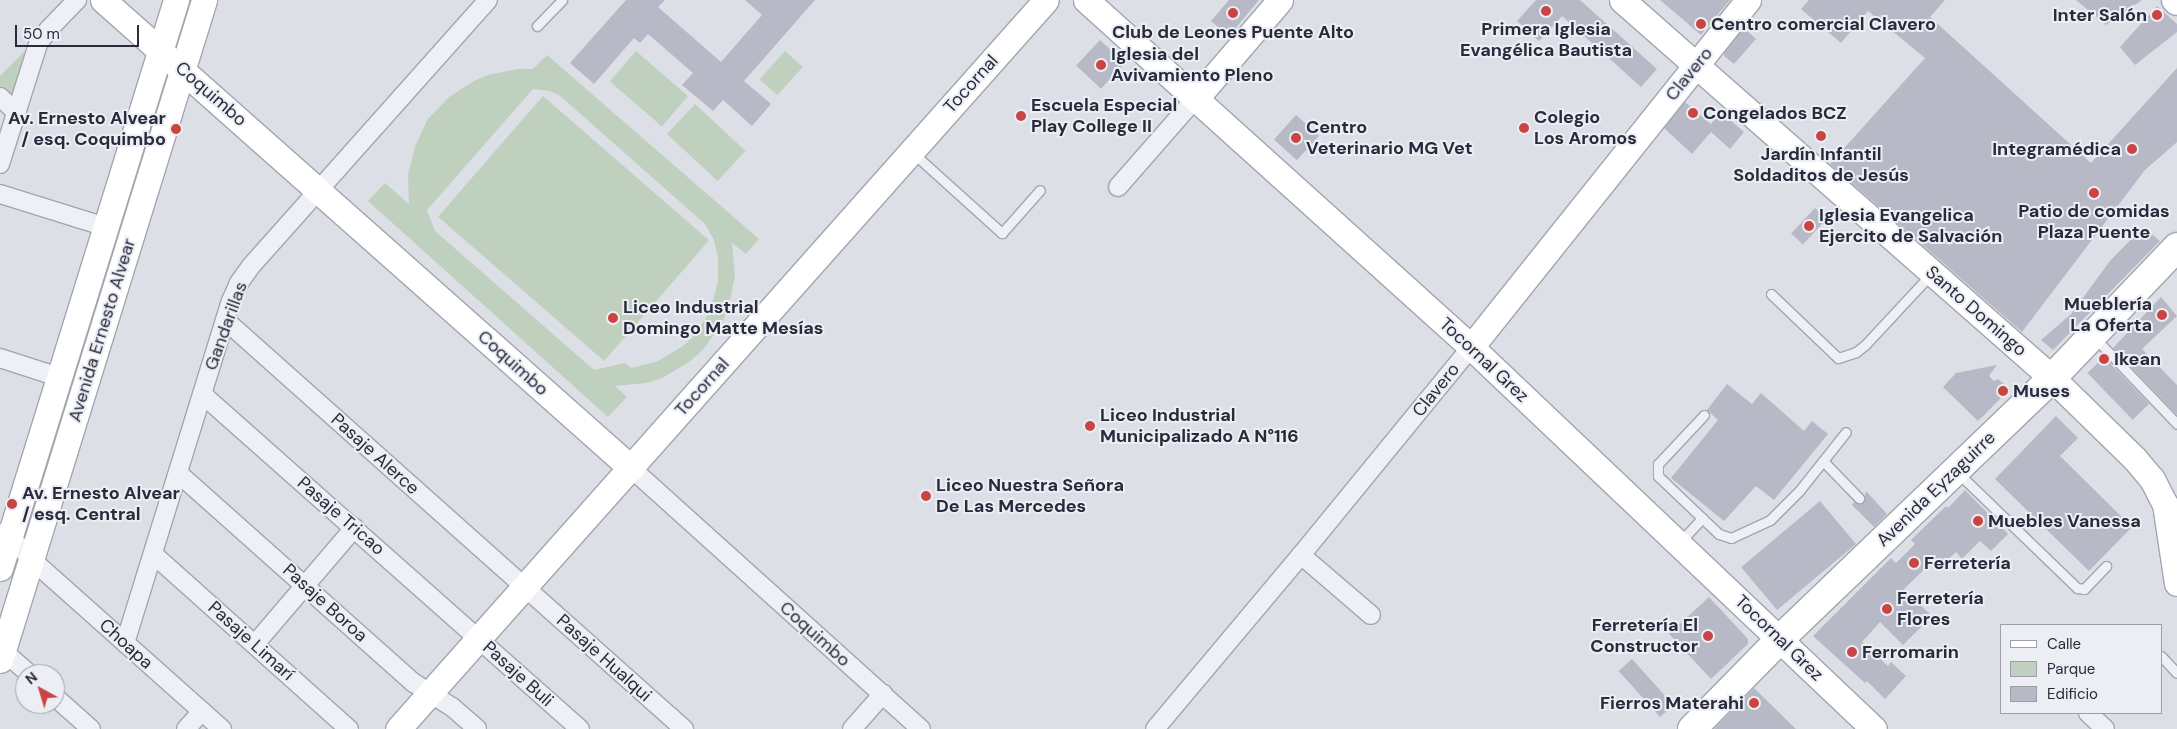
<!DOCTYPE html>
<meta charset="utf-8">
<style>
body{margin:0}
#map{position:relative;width:2177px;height:729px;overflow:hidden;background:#dddfe6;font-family:"DM Sans",sans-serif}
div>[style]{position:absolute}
.green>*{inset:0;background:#c0d0be;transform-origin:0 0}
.building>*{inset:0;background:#b7bac6;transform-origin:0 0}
.roads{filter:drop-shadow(1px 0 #a3a5b0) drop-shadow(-1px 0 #a3a5b0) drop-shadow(0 1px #a3a5b0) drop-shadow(0 -1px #a3a5b0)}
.lane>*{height:9px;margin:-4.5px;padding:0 4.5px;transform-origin:4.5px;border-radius:4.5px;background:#eff0f5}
.street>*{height:18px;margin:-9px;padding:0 9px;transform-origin:9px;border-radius:9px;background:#eff0f5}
.secondary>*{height:25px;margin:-12.5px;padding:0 12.5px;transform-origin:12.5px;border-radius:12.5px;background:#fff}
.primary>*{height:28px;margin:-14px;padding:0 14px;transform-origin:14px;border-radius:14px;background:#fff}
.dots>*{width:14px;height:14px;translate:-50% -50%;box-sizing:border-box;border:2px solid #eceef4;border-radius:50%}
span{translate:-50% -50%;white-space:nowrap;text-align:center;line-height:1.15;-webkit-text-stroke:4px #eceef4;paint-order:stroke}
.poi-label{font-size:18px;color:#272b3c;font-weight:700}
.right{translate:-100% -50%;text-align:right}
.left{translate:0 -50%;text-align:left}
.street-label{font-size:18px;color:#272b3c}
.legend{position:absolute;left:2000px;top:624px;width:162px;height:90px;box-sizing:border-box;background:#eceef4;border:1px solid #9da0aa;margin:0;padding:6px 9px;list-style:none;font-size:15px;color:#272b3c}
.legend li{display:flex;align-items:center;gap:10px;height:25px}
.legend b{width:25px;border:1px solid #9da0aa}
.north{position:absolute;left:15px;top:664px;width:50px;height:50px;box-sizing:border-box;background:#eceef4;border:1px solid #9da0aa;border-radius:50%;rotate:321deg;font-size:14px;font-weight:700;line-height:20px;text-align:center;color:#272b3c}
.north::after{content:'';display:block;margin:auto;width:18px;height:22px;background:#ca4443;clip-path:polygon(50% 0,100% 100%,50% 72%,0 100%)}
.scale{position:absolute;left:15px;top:25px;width:124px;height:22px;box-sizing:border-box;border:2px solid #272b3c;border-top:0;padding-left:6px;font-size:15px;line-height:18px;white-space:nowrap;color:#272b3c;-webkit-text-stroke:4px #eceef4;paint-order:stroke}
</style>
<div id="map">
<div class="green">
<div style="clip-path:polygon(29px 47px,12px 101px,0 89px,0 76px)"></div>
<div style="left:636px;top:51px;width:69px;height:40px;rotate:41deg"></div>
<div style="left:785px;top:51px;width:24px;height:38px;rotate:42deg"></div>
<div style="clip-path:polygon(evenodd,547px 55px,759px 239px,746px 254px,732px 243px,735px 276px,728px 309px,721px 325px,702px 351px,689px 362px,662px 378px,646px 383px,615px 386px,627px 397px,608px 417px,368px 201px,385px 183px,409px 204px,408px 175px,415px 146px,428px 119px,449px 97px,474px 81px,488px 75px,518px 69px,533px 69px,547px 55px,533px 89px,550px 91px,559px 95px,705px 224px,714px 240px,718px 257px,718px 281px,710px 312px,693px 337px,683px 346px,658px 361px,631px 368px,625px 363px,594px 370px,435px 231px,427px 210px,533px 89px)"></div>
<div style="left:543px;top:96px;width:220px;height:160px;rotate:41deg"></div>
<div style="left:695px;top:104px;width:69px;height:41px;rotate:43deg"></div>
</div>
<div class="building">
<div style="clip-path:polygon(626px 0,665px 0,658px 7px,721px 62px,762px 15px,745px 0,815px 0,744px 81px,771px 104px,752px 126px,723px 100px,713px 111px,682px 85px,693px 73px,648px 34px,640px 43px,634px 38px,594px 84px,570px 63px)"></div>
<div style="clip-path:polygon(1229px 0,1259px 0,1229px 36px,1211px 21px)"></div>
<div style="clip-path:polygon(1536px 0,1580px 0,1657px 69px,1641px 87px,1562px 16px,1539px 41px,1517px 21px)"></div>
<div style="clip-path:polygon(1660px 0,1730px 0,1701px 35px)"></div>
<div style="clip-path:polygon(1809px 0,1945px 0,1930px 17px,2091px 163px,2177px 68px,2177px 142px,2145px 170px,2022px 332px,1830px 164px,1925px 58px,1868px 11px,1841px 43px,1801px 9px)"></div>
<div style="clip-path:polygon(2076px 0,2142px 0,2106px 25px)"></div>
<div style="clip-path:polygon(2157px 6px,2177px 24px,2177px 32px,2135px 65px,2120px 47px)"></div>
<div style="clip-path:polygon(1744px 28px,1756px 39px,1734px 64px,1724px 56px,1724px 53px)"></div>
<div style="left:1100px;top:40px;width:34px;height:35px;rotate:43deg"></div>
<div style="clip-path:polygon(1685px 102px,1711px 124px,1721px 112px,1744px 132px,1730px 149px,1711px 132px,1692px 154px,1664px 128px)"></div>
<div style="left:1296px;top:115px;width:31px;height:33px;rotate:42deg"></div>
<div style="left:1815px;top:208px;width:16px;height:35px;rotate:43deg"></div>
<div style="clip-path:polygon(2143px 227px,2160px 241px,2053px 350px,2041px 340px,2071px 314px,2110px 261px)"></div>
<div style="clip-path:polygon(2161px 297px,2177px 316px,2142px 349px,2177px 385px,2177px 415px,2113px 348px)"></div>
<div style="left:2104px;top:357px;width:65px;height:23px;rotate:46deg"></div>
<div style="clip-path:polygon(1997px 365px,1989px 376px,1994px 381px,1998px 379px,2010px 389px,1978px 421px,1943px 387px,1956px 373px)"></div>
<div style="clip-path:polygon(1727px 384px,1752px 404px,1761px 393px,1804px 431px,1812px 421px,1828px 434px,1774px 500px,1756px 486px,1724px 521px,1671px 478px,1718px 420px,1707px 410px)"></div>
<div style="clip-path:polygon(2056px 416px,2078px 438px,2060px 456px,2132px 527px,2089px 571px,1995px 479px)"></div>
<div style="clip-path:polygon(1965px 490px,2008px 534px,1991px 551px,1980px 541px,1962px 559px,1956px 552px,1938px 569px,1932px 562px,1904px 589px,1932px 616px,1903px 645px,1880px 622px,1862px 642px,1888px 666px,1891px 662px,1906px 676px,1885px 699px,1867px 681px,1865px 683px,1813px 636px,1891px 558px,1896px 563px,1915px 544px,1911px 540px,1946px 506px,1948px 508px)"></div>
<div style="clip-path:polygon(1866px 491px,1887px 514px,1874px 527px,1852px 505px,1854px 502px,1863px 503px)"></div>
<div style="left:1820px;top:501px;width:56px;height:103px;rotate:50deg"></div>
<div style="clip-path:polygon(1709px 597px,1748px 639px,1748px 644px,1711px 679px,1669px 634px)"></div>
<div style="left:1632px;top:659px;width:62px;height:18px;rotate:48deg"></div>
<div style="clip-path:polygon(1754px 688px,1796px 729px,1714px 729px)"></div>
</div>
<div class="roads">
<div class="lane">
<div style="left:537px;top:26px;width:36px;rotate:-46deg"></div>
<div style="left:913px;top:153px;width:120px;rotate:42deg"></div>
<div style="left:1002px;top:233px;width:57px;rotate:-48.5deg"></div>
<div style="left:1771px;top:294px;width:93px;rotate:43.7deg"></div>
<div style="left:1838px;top:358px;width:19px;rotate:-18deg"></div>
<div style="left:1856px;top:352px;width:11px;rotate:-38deg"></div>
<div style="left:1865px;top:345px;width:98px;rotate:-47.1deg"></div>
<div style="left:2094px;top:337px;width:120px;rotate:46.3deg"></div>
<div style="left:1704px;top:415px;width:67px;rotate:133.2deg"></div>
<div style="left:1658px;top:464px;width:12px;rotate:90deg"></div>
<div style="left:1658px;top:476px;width:84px;rotate:43.6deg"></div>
<div style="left:1719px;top:534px;width:13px;rotate:18deg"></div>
<div style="left:1731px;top:538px;width:43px;rotate:-24.8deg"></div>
<div style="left:1770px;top:520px;width:41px;rotate:-45deg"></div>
<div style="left:1799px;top:491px;width:75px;rotate:-51.5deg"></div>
<div style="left:1823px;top:461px;width:52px;rotate:45.8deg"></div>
<div style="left:1958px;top:473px;width:165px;rotate:44deg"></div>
<div style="left:2077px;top:588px;width:7px;rotate:8deg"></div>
<div style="left:2084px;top:589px;width:32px;rotate:-46deg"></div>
<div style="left:1679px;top:543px;width:34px;rotate:-47deg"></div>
<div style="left:2161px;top:656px;width:23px;rotate:47deg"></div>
</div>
<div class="street">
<div style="left:0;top:97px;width:22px;rotate:43deg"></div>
<div style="left:0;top:164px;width:126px;rotate:-72.4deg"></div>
<div style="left:38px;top:44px;width:17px;rotate:-54deg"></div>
<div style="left:48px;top:30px;width:42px;rotate:-46deg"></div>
<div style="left:1118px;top:187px;width:118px;rotate:-48.8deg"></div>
<div style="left:0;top:194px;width:111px;rotate:17.3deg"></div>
<div style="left:225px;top:320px;width:615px;rotate:41.7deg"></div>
<div style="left:0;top:358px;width:62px;rotate:17.9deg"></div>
<div style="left:202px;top:394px;width:505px;rotate:41.55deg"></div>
<div style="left:631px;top:468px;width:390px;rotate:42deg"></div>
<div style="left:178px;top:473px;width:316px;rotate:41.7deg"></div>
<div style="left:414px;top:683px;width:45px;rotate:32.3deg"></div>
<div style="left:452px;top:707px;width:33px;rotate:41deg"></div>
<div style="left:0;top:533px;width:10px;rotate:17deg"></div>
<div style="left:10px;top:536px;width:31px;rotate:48deg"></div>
<div style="left:31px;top:559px;width:256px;rotate:41.7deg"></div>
<div style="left:153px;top:554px;width:263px;rotate:41.8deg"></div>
<div style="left:1301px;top:555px;width:92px;rotate:40.6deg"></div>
<div style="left:125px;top:643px;width:358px;rotate:-72.8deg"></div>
<div style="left:231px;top:301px;width:20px;rotate:-66deg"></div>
<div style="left:239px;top:283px;width:21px;rotate:-55deg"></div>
<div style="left:251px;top:266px;width:356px;rotate:-48.3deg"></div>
<div style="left:255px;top:644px;width:153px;rotate:-49.5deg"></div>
<div style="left:3px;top:651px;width:35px;rotate:41deg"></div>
<div style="left:55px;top:697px;width:48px;rotate:41.6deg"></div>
<div style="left:2088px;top:713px;width:23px;rotate:43deg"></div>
<div style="left:186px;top:729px;width:24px;rotate:-48deg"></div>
<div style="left:852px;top:729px;width:47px;rotate:-48.5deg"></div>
<div style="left:1155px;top:729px;width:227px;rotate:-50deg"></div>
<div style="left:1301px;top:555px;width:269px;rotate:-50.7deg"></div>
</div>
<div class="secondary">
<div style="left:103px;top:0;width:706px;rotate:41.55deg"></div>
<div style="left:1086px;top:0;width:518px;rotate:42.03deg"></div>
<div style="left:1471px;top:347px;width:555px;rotate:43.47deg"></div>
<div style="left:1622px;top:0;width:573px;rotate:41.32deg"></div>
<div style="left:2052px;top:378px;width:116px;rotate:44.3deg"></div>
<div style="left:2135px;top:459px;width:26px;rotate:50deg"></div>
<div style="left:2152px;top:479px;width:28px;rotate:63deg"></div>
<div style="left:2165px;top:504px;width:80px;rotate:81.4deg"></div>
<div style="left:1196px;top:98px;width:129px;rotate:-49.4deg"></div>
<div style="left:1471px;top:347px;width:444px;rotate:-51.4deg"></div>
<div style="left:0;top:568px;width:595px;rotate:-72.78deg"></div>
<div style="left:0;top:660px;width:691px;rotate:-72.82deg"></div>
<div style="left:398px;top:729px;width:975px;rotate:-48.37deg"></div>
</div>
<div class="primary">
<div style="left:2176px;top:0;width:1px;rotate:45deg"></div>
<div style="left:1692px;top:729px;width:126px;rotate:-45.6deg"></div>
<div style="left:1780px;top:639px;width:377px;rotate:-43.8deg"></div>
<div style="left:2052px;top:378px;width:181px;rotate:-46.3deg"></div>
</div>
</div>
<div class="dots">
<div style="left:1546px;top:11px;background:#ca4443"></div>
<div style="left:1233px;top:13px;background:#ca4443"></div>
<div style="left:2157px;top:15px;background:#ca4443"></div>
<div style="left:1701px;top:24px;background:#ca4443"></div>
<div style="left:1101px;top:65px;background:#ca4443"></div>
<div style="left:1693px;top:113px;background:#ca4443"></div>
<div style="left:1021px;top:116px;background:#ca4443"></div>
<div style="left:1524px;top:128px;background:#ca4443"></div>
<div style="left:176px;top:129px;background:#ca4443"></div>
<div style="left:1821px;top:136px;background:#ca4443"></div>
<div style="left:1296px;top:138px;background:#ca4443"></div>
<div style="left:2132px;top:149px;background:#ca4443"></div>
<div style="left:2094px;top:193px;background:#ca4443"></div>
<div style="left:1809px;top:226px;background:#ca4443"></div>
<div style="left:2162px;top:315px;background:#ca4443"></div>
<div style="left:613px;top:318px;background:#ca4443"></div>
<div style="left:2104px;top:359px;background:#ca4443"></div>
<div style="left:2003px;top:391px;background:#ca4443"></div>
<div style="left:1090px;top:426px;background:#ca4443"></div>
<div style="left:926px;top:496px;background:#ca4443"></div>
<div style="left:12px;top:504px;background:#ca4443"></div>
<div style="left:1978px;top:521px;background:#ca4443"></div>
<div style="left:1914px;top:563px;background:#ca4443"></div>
<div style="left:1887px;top:609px;background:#ca4443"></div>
<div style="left:1708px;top:636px;background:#ca4443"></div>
<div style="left:1852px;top:652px;background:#ca4443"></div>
<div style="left:1754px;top:703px;background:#ca4443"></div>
</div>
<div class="poi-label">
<span class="right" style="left:2147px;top:15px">Inter Salón</span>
<span class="left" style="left:1711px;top:24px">Centro comercial Clavero</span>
<span style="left:1546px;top:40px">Primera Iglesia<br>Evangélica Bautista</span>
<span style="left:1233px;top:32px">Club de Leones Puente Alto</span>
<span class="left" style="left:1111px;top:65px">Iglesia del<br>Avivamiento Pleno</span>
<span class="left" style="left:1031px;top:116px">Escuela Especial<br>Play College II</span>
<span class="left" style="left:1703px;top:113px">Congelados BCZ</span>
<span class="left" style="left:1534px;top:128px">Colegio<br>Los Aromos</span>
<span class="right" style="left:166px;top:129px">Av. Ernesto Alvear<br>/ esq. Coquimbo</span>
<span class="left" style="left:1306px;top:138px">Centro<br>Veterinario MG Vet</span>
<span class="right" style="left:2121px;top:149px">Integramédica</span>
<span style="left:1821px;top:165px">Jardín Infantil<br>Soldaditos de Jesús</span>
<span style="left:2094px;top:222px">Patio de comidas<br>Plaza Puente</span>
<span class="left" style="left:1819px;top:226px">Iglesia Evangelica<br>Ejercito de Salvación</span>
<span class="right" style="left:2152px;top:315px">Mueblería<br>La Oferta</span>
<span class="left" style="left:623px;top:318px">Liceo Industrial<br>Domingo Matte Mesías</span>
<span class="left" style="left:2114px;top:359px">Ikean</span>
<span class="left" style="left:2013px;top:391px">Muses</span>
<span class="left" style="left:1100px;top:426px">Liceo Industrial<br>Municipalizado A N°116</span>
<span class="left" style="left:936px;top:496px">Liceo Nuestra Señora<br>De Las Mercedes</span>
<span class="left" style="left:22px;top:504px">Av. Ernesto Alvear<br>/ esq. Central</span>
<span class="left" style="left:1988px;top:521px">Muebles Vanessa</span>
<span class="left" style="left:1924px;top:563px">Ferretería</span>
<span class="left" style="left:1897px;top:609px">Ferretería<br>Flores</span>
<span class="right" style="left:1698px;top:636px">Ferretería El<br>Constructor</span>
<span class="left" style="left:1862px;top:652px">Ferromarin</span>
<span class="right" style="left:1744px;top:703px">Fierros Materahi</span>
</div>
<div class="street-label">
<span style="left:1689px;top:74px;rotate:-51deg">Clavero</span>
<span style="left:971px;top:84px;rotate:-48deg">Tocornal</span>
<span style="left:211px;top:94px;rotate:41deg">Coquimbo</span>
<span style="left:1976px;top:311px;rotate:41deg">Santo Domingo</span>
<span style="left:226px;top:326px;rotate:-70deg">Gandarillas</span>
<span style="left:102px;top:330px;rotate:-73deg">Avenida Ernesto Alvear</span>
<span style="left:1484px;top:360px;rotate:43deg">Tocornal Grez</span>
<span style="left:513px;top:363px;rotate:42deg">Coquimbo</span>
<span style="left:702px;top:387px;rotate:-48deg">Tocornal</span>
<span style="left:1436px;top:390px;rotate:-51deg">Clavero</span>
<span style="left:375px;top:454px;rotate:42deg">Pasaje Alerce</span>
<span style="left:1936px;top:489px;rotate:-44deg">Avenida Eyzaguirre</span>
<span style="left:341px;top:516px;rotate:41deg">Pasaje Tricao</span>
<span style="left:325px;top:603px;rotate:42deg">Pasaje Boroa</span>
<span style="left:815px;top:634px;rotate:42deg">Coquimbo</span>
<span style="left:1779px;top:638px;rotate:44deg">Tocornal Grez</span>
<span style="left:251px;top:641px;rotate:42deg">Pasaje Limarí</span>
<span style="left:126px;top:644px;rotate:42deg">Choapa</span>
<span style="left:604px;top:658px;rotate:42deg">Pasaje Hualqui</span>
<span style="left:518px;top:674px;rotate:42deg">Pasaje Buli</span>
</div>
<ul class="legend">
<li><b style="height:6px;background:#fff"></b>Calle</li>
<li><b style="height:14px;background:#c0d0be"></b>Parque</li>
<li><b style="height:14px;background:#b7bac6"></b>Edificio</li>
</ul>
<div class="north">N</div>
<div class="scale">50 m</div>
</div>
